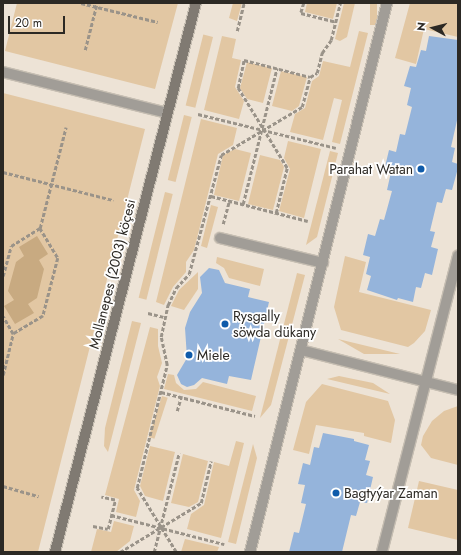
<!DOCTYPE html>
<meta charset="utf-8">
<style>
body{margin:0}
#map{position:relative;width:461px;height:555px;overflow:hidden;background:#ede3d6;font-family:Jost,sans-serif}
div>[style]{position:absolute}
.green>*{inset:0;background:#e2c7a3;transform-origin:0 0}
.water>*{inset:0;background:#c8aa81}
.building>*{inset:0;background:#95b4db}
.path>*{height:2.5px;margin-top:-1.25px;transform-origin:0;background:repeating-linear-gradient(90deg,#9a9389 0 4px,transparent 0 6px)}
.roads{filter:drop-shadow(1px 0 #c6beb2) drop-shadow(-1px 0 #c6beb2) drop-shadow(0 1px #c6beb2) drop-shadow(0 -1px #c6beb2)}
.lane>*{height:10px;margin:-5px;padding:0 5px;transform-origin:5px;border-radius:5px;background:#a19d97}
.street>*{height:10px;margin:-5px;padding:0 5px;transform-origin:5px;border-radius:5px;background:#a19d97}
.secondary>*{height:10px;margin:-5px;padding:0 5px;transform-origin:5px;border-radius:5px;background:#807a72}
.dots>*{width:11px;height:11px;translate:-50% -50%;box-sizing:border-box;border:2px solid #fff;border-radius:50%}
span{translate:-50% -50%;white-space:nowrap;text-align:center;line-height:1.15;-webkit-text-stroke:3.5px #fff;paint-order:stroke}
.poi-label{font-size:14px;color:#2c2924}
.right{translate:-100% -50%;text-align:right}
.left{translate:0 -50%;text-align:left}
.street-label{font-size:14px;color:#2c2924}
.frame{position:absolute;inset:0;border:4px solid #2c2924;pointer-events:none}
.north{position:absolute;left:413px;top:8px;width:40px;height:40px;-webkit-text-stroke:3px #fff;paint-order:stroke;rotate:277deg;font-size:11px;font-weight:700;line-height:16px;text-align:center;color:#2c2924}
.north::after{content:'';display:block;margin:auto;width:14px;height:18px;background:#2c2924;clip-path:polygon(50% 0,100% 100%,50% 72%,0 100%)}
.scale{position:absolute;left:8px;top:16px;width:57px;height:18px;box-sizing:border-box;border:2px solid #2c2924;border-top:0;padding-left:5px;font-size:12px;line-height:14px;white-space:nowrap;color:#2c2924;-webkit-text-stroke:3px #fff;paint-order:stroke}
</style>
<div id="map">
<div class="green">
<div style="clip-path:polygon(17px 3px,178px 3px,155px 89px,5px 51px)"></div>
<div style="clip-path:polygon(233px 3px,242px 3px,237px 21px,229px 18px)"></div>
<div style="clip-path:polygon(307px 3px,337px 3px,333px 19px,305px 12px)"></div>
<div style="clip-path:polygon(344px 3px,355px 3px,347px 37px,340px 41px,335px 39px)"></div>
<div style="left:370px;top:3px;width:7px;height:22px"></div>
<div style="clip-path:polygon(410px 3px,458px 3px,458px 37px,424px 29px,416px 64px,395px 58px)"></div>
<div style="clip-path:polygon(359px 31px,368px 33px,340px 144px,332px 142px,342px 100px,334px 98px,323px 140px,290px 132px,295px 114px,305px 108px,312px 81px,319px 76px,323px 61px,350px 67px)"></div>
<div style="clip-path:polygon(222px 36px,236px 39px,232px 58px,241px 60px,235px 87px,244px 101px,239px 119px,204px 110px)"></div>
<div style="left:213px;top:37px;width:73px;height:10px;rotate:104deg"></div>
<div style="clip-path:polygon(247px 62px,272px 68px,263px 103px,247px 99px,240px 88px)"></div>
<div style="clip-path:polygon(281px 71px,307px 77px,299px 106px,292px 111px,272px 106px)"></div>
<div style="clip-path:polygon(3px 93px,145px 129px,38px 552px,3px 552px)"></div>
<div style="left:184px;top:115px;width:8px;height:67px;rotate:14deg"></div>
<div style="clip-path:polygon(201px 119px,237px 128px,233px 145px,218px 154px,194px 250px,186px 262px,186px 272px,173px 287px,164px 305px,156px 302px)"></div>
<div style="clip-path:polygon(288px 141px,321px 149px,304px 218px,279px 211px,290px 169px,284px 158px)"></div>
<div style="clip-path:polygon(235px 149px,251px 153px,239px 201px,214px 195px,223px 155px)"></div>
<div style="clip-path:polygon(330px 151px,338px 153px,317px 237px,306px 245px)"></div>
<div style="clip-path:polygon(260px 155px,280px 160px,284px 167px,273px 210px,248px 204px)"></div>
<div style="left:165px;top:192px;width:8px;height:109px;rotate:14deg"></div>
<div style="clip-path:polygon(211px 205px,218px 207px,207px 248px,201px 246px)"></div>
<div style="clip-path:polygon(345px 256px,366px 262px,359px 292px,431px 310px,425px 331px,414px 343px,408px 347px,341px 330px,334px 307px)"></div>
<div style="clip-path:polygon(217px 257px,264px 269px,260px 286px,229px 278px,224px 268px,216px 263px)"></div>
<div style="clip-path:polygon(198px 272px,198px 289px,184px 310px,171px 306px,179px 290px)"></div>
<div style="clip-path:polygon(297px 273px,305px 275px,271px 405px,260px 418px)"></div>
<div style="clip-path:polygon(132px 321px,141px 323px,108px 452px,104px 446px,105px 428px)"></div>
<div style="clip-path:polygon(150px 327px,158px 329px,158px 346px,162px 363px,157px 377px,160px 386px,134px 490px,140px 501px,136px 517px,116px 512px,119px 499px,105px 495px)"></div>
<div style="clip-path:polygon(338px 339px,400px 354px,364px 354px)"></div>
<div style="clip-path:polygon(168px 374px,174px 375px,176px 383px,184px 390px,196px 389px,203px 382px,256px 396px,252px 411px,164px 389px)"></div>
<div style="clip-path:polygon(339px 376px,373px 383px,390px 394px,327px 379px)"></div>
<div style="clip-path:polygon(322px 384px,388px 401px,395px 420px,391px 443px,364px 436px,364px 433px,316px 425px,309px 454px,293px 450px,306px 402px)"></div>
<div style="left:162px;top:396px;width:6px;height:43px;rotate:18deg"></div>
<div style="clip-path:polygon(458px 406px,458px 465px,431px 458px,421px 445px,423px 436px,432px 421px,444px 411px)"></div>
<div style="clip-path:polygon(236px 441px,244px 443px,221px 538px,187px 529px,191px 514px,204px 505px,214px 462px,229px 466px)"></div>
<div style="clip-path:polygon(253px 444px,257px 458px,236px 544px,228px 542px)"></div>
<div style="clip-path:polygon(150px 446px,175px 452px,163px 501px,145px 496px,140px 486px)"></div>
<div style="clip-path:polygon(183px 454px,208px 461px,198px 502px,189px 507px,171px 503px)"></div>
<div style="clip-path:polygon(419px 481px,458px 490px,458px 540px,408px 528px)"></div>
<div style="clip-path:polygon(114px 521px,134px 526px,130px 541px,116px 552px,91px 552px,97px 529px,111px 532px)"></div>
<div style="clip-path:polygon(185px 539px,219px 547px,217px 552px,181px 552px)"></div>
</div>
<div class="water">
<div style="clip-path:polygon(37px 236px,48px 254px,39px 260px,44px 269px,37px 298px,28px 304px,34px 313px,15px 324px,4px 306px,14px 300px,8px 291px,16px 262px,24px 256px,19px 247px)"></div>
</div>
<div class="building">
<div style="clip-path:polygon(429px 36px,458px 40px,458px 116px,451px 147px,455px 148px,452px 162px,458px 164px,458px 168px,452px 190px,446px 189px,442px 203px,437px 202px,430px 231px,435px 232px,431px 247px,438px 249px,432px 275px,425px 273px,421px 288px,416px 287px,413px 302px,398px 298px,397px 300px,367px 290px,371px 276px,366px 274px,370px 257px,363px 255px,368px 234px,375px 236px,380px 219px,384px 220px,392px 191px,387px 190px,391px 172px,384px 171px,389px 150px,396px 152px,400px 134px,405px 135px,412px 107px,407px 105px,411px 88px,404px 86px,410px 66px,416px 67px,421px 50px,426px 51px)"></div>
<div style="clip-path:polygon(209px 268px,219px 270px,225px 283px,250px 289px,248px 297px,269px 302px,251px 380px,229px 376px,227px 384px,202px 378px,194px 385px,187px 387px,181px 384px,177px 375px,187px 358px,185px 328px,190px 312px,202px 293px,200px 277px)"></div>
<div style="clip-path:polygon(323px 433px,354px 439px,354px 441px,369px 445px,365px 460px,370px 461px,366px 475px,373px 477px,367px 503px,360px 502px,356px 516px,351px 515px,342px 552px,289px 552px,294px 532px,299px 533px,306px 504px,301px 503px,305px 485px,298px 484px,303px 463px,310px 465px,314px 447px,319px 448px)"></div>
</div>
<div class="path">
<div style="left:81px;top:3px;width:79px;rotate:13.9deg"></div>
<div style="left:304px;top:3px;width:10px;rotate:107deg"></div>
<div style="left:301px;top:13px;width:36px;rotate:14deg"></div>
<div style="left:237px;top:31px;width:29px;rotate:-76deg"></div>
<div style="left:85px;top:50px;width:49px;rotate:-75.7deg"></div>
<div style="left:198px;top:114px;width:142px;rotate:13.8deg"></div>
<div style="left:3px;top:172px;width:114px;rotate:14.3deg"></div>
<div style="left:211px;top:196px;width:100px;rotate:14.5deg"></div>
<div style="left:243px;top:204px;width:140px;rotate:-76deg"></div>
<div style="left:276px;top:213px;width:46px;rotate:-76.3deg"></div>
<div style="left:287px;top:168px;width:94px;rotate:-121.5deg"></div>
<div style="left:238px;top:88px;width:29px;rotate:-78deg"></div>
<div style="left:244px;top:60px;width:68px;rotate:14.4deg"></div>
<div style="left:223px;top:224px;width:24px;rotate:-75deg"></div>
<div style="left:40px;top:228px;width:104px;rotate:-75.6deg"></div>
<div style="left:3px;top:276px;width:31px;rotate:-75deg"></div>
<div style="left:11px;top:246px;width:34px;rotate:-32deg"></div>
<div style="left:40px;top:228px;width:35px;rotate:59deg"></div>
<div style="left:58px;top:258px;width:60px;rotate:104.5deg"></div>
<div style="left:43px;top:316px;width:35px;rotate:149deg"></div>
<div style="left:13px;top:334px;width:20px;rotate:-120deg"></div>
<div style="left:148px;top:313px;width:16px;rotate:14deg"></div>
<div style="left:3px;top:375px;width:42px;rotate:-76.3deg"></div>
<div style="left:161px;top:392px;width:97px;rotate:14.3deg"></div>
<div style="left:177px;top:411px;width:15px;rotate:-74deg"></div>
<div style="left:3px;top:486px;width:37px;rotate:16deg"></div>
<div style="left:111px;top:515px;width:117px;rotate:14.4deg"></div>
<div style="left:93px;top:526px;width:15px;rotate:11deg"></div>
<div style="left:108px;top:529px;width:30px;rotate:-76deg"></div>
<div style="left:115px;top:500px;width:14px;rotate:-168deg"></div>
<div style="left:120px;top:552px;width:95px;rotate:-31.2deg"></div>
<div style="left:201px;top:503px;width:43px;rotate:-76.6deg"></div>
<div style="left:154px;top:552px;width:102px;rotate:-75.8deg"></div>
<div style="left:176px;top:552px;width:75px;rotate:-121.4deg"></div>
<div style="left:137px;top:488px;width:127px;rotate:-76.3deg"></div>
<div style="left:167px;top:365px;width:29px;rotate:-102deg"></div>
<div style="left:161px;top:337px;width:33px;rotate:-78deg"></div>
<div style="left:168px;top:305px;width:19px;rotate:-65deg"></div>
<div style="left:176px;top:288px;width:19px;rotate:-47deg"></div>
<div style="left:189px;top:274px;width:123px;rotate:-74.9deg"></div>
<div style="left:221px;top:155px;width:94px;rotate:-30.7deg"></div>
<div style="left:302px;top:107px;width:31px;rotate:-75deg"></div>
<div style="left:310px;top:77px;width:8px;rotate:-30deg"></div>
<div style="left:317px;top:73px;width:21px;rotate:-76deg"></div>
<div style="left:322px;top:53px;width:16px;rotate:-55deg"></div>
<div style="left:331px;top:40px;width:38px;rotate:-76deg"></div>
</div>
<div class="roads">
<div class="lane">
<div style="left:220px;top:238px;width:106px;rotate:13.6deg"></div>
<div style="left:301px;top:350px;width:162px;rotate:14.3deg"></div>
<div style="left:250px;top:552px;width:566px;rotate:-75.99deg"></div>
<div style="left:382px;top:552px;width:306px;rotate:-75.6deg"></div>
</div>
<div class="street">
<div style="left:3px;top:72px;width:169px;rotate:14deg"></div>
</div>
<div class="secondary">
<div style="left:55px;top:552px;width:567px;rotate:-75.6deg"></div>
</div>
</div>
<div class="dots">
<div style="left:421px;top:169px;background:#0f5baa"></div>
<div style="left:225px;top:324px;background:#0f5baa"></div>
<div style="left:189px;top:355px;background:#0f5baa"></div>
<div style="left:336px;top:493px;background:#0f5baa"></div>
</div>
<div class="poi-label">
<span class="right" style="left:413px;top:169px">Parahat Watan</span>
<span class="left" style="left:233px;top:324px">Rysgally<br>söwda dükany</span>
<span class="left" style="left:197px;top:355px">Miele</span>
<span class="left" style="left:344px;top:493px">Bagtyýar Zaman</span>
</div>
<div class="street-label">
<span style="left:112px;top:274px;rotate:-76deg">Mollanepes (2003) köçesi</span>
</div>
<div class="frame"></div>
<div class="north">N</div>
<div class="scale">20 m</div>
</div>
